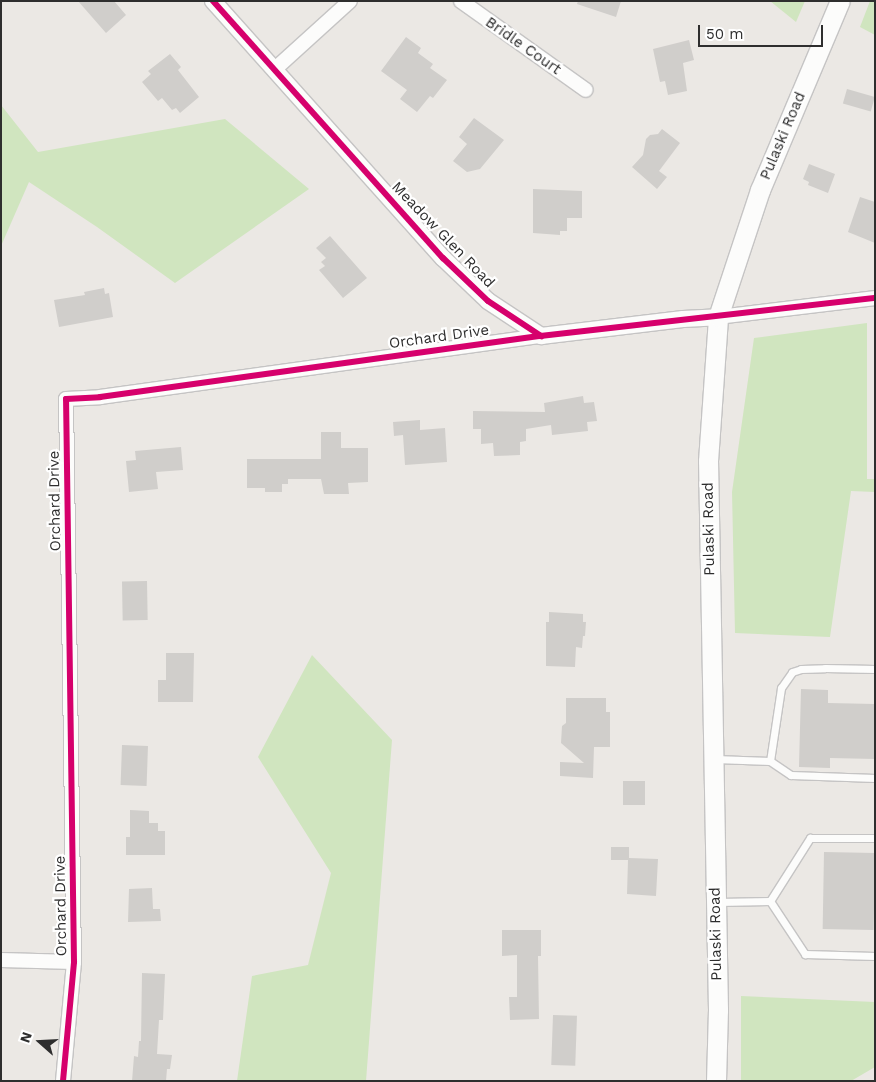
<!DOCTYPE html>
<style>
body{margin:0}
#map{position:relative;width:876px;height:1082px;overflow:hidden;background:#ebe8e4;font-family:"Work Sans",sans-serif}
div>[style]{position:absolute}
.green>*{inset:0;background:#d0e5bf}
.building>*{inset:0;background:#d0cecb;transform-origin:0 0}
.roads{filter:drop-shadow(1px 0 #c5c4c4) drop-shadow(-1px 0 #c5c4c4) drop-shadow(0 1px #c5c4c4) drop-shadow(0 -1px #c5c4c4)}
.service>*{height:7px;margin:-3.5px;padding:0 3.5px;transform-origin:3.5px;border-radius:3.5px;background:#fcfcfb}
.minor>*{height:14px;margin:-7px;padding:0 7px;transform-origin:7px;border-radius:7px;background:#fcfcfb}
.tertiary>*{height:16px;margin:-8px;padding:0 8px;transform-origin:8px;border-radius:8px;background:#fcfcfb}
.secondary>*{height:19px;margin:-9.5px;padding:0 9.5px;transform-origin:9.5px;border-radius:9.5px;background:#fcfcfb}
.cycleway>*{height:6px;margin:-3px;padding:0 3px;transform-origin:3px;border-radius:3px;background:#d6006c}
span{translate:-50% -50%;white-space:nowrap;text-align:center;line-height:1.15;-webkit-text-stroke:4.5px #fff;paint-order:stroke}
.street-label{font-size:15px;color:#2e2e2e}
.frame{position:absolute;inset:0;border:2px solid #2e2e2e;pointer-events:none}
.north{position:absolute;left:15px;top:1017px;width:50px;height:50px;-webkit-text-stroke:4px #fff;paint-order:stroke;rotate:289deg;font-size:14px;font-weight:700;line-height:20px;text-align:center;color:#2e2e2e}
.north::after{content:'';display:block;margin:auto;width:18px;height:22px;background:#2e2e2e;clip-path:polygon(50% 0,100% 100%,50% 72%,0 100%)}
.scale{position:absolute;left:698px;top:25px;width:125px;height:22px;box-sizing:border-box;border:2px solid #2e2e2e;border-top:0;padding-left:6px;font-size:15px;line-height:18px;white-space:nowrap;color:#2e2e2e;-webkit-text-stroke:4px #fff;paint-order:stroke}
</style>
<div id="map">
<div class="green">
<div style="clip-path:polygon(770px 1px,805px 1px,796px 22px)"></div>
<div style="clip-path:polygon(870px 1px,875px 1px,875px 35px,860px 27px)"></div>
<div style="clip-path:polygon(1px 105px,38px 152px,225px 119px,309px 189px,175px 283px,97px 227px,29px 182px,1px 246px)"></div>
<div style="clip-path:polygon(867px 323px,867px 479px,875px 479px,875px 492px,851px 491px,830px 637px,735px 633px,732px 492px,754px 338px)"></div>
<div style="clip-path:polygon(312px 655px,392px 740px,366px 1081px,237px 1081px,252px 976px,308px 965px,331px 873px,258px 757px)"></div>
<div style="clip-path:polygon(741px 996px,875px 1002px,875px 1067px,851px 1081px,741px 1081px)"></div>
</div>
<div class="building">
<div style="clip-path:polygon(78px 1px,114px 1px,126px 15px,106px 33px)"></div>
<div style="clip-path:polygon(578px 1px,621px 1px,616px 17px,577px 4px)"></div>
<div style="clip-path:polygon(406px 37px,421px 48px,418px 53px,433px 64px,430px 68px,447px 80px,433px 98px,430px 96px,417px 112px,400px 99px,407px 90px,381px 71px)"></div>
<div style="clip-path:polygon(689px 40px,694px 60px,683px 63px,687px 91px,668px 95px,665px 81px,660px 82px,653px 49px)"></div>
<div style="clip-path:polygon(170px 54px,181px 67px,178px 70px,199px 97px,180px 113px,176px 108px,172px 110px,162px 98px,158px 101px,142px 82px,151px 74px,148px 71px)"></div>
<div style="left:847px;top:89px;width:29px;height:15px;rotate:16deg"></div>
<div style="clip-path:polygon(474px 118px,504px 140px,480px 169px,467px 172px,453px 161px,467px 144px,459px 137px)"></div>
<div style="clip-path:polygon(662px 129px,680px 143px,659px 171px,667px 177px,657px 189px,632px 167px,643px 155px,646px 139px,650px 135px,658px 134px)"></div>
<div style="clip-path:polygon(809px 164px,835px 174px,828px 193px,808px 185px,809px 182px,803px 179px)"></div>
<div style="clip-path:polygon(533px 189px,582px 191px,582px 218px,567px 218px,567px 231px,560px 231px,560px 235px,533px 233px)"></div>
<div style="clip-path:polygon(860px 197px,875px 202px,875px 243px,848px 232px)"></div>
<div style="clip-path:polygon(330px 236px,367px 278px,343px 298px,319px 270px,325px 266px,321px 262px,326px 258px,316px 248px)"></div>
<div style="clip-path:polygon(104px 288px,105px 294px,109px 293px,113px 317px,59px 327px,54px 300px,85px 295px,84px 292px)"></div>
<div style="clip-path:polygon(583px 396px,584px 403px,594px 402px,597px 421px,587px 422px,588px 431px,552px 435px,551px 425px,526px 429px,526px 441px,520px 442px,520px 455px,494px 456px,493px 443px,481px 444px,481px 429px,473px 429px,473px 411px,545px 412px,544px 403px)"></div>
<div style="clip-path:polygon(420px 420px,420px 430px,445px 428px,447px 462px,405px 465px,403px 435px,394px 436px,393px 422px)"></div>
<div style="clip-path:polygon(321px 432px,341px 432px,341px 448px,368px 448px,368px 482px,348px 483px,349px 494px,324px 494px,321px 479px,288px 479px,288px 484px,282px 484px,282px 492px,265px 492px,265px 488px,247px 488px,247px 459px,321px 459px)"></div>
<div style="clip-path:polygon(181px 447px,183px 470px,156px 472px,158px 489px,129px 492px,126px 461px,136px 460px,135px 451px)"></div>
<div style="left:147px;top:581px;width:39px;height:25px;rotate:89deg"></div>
<div style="clip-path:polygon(549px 612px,583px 614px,583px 622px,586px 622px,585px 636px,583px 636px,582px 648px,576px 647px,575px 667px,546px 666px,546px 622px,549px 622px)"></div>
<div style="clip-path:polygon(166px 653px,194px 653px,193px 702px,158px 702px,158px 680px,166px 680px)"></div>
<div style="clip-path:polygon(801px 689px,828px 690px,828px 703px,875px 704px,875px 759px,830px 758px,830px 768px,799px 767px)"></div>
<div style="clip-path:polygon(566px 698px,606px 698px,606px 712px,610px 712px,610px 747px,594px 747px,593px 778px,560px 776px,560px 762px,584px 763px,561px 743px,562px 726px,566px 723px)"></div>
<div style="left:122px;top:745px;width:26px;height:40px;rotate:2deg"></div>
<div style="left:623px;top:781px;width:22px;height:24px"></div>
<div style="clip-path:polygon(130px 810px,149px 811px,149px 823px,158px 823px,158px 831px,165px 831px,165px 855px,126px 855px,126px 837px,130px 837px)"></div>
<div style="clip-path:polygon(611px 847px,629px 847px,629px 858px,658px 859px,656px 896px,627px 894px,628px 860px,611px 860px)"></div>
<div style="left:824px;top:852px;width:51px;height:77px;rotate:1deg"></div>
<div style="clip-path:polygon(152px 888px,153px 909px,160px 909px,161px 921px,128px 922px,129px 889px)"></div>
<div style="clip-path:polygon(502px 930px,541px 930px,541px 956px,538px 956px,539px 1019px,510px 1020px,509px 997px,517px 997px,517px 955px,502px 956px)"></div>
<div style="clip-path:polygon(142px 973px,165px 974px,163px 1020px,159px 1020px,157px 1054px,172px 1055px,170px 1069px,167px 1069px,166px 1081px,132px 1081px,134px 1056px,138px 1057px,139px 1041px,141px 1041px)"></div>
<div style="left:553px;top:1015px;width:24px;height:50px;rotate:2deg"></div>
</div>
<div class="roads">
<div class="service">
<div style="left:715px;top:759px;width:55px;rotate:2.1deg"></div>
<div style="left:770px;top:761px;width:25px;rotate:34deg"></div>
<div style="left:791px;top:775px;width:84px;rotate:2deg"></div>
<div style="left:770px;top:761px;width:74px;rotate:-81.4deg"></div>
<div style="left:781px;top:688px;width:19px;rotate:-55deg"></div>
<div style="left:792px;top:672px;width:9px;rotate:-18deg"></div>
<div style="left:801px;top:669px;width:24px;rotate:-2deg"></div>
<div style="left:825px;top:668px;width:50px;rotate:1.1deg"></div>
<div style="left:770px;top:901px;width:75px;rotate:-57.6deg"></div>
<div style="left:810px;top:838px;width:65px"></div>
<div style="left:718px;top:902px;width:52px;rotate:-1.1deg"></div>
<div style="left:770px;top:901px;width:64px;rotate:56.6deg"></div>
<div style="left:805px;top:954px;width:70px;rotate:1.6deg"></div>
</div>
<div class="minor">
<div style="left:461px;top:1px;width:153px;rotate:35.5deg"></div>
<div style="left:275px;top:69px;width:101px;rotate:-42.2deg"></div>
<div style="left:718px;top:317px;width:158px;rotate:-6.9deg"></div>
<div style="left:1px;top:960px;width:73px;rotate:1.6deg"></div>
<div style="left:63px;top:1081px;width:120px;rotate:-84.7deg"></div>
<div style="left:74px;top:962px;width:563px;rotate:-90.81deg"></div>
<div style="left:66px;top:399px;width:34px;rotate:-3deg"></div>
<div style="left:100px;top:397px;width:445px;rotate:-7.9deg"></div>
</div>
<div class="tertiary">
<div style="left:213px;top:1px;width:345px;rotate:48.2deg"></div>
<div style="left:443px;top:258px;width:62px;rotate:43.7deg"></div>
<div style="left:488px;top:301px;width:64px;rotate:33.4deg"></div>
<div style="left:541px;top:336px;width:143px;rotate:-6.8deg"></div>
<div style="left:683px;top:319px;width:35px;rotate:-3deg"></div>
</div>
<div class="secondary">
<div style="left:716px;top:1081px;width:71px;rotate:-88.4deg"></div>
<div style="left:718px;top:1010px;width:549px;rotate:-91.04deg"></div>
<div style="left:708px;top:461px;width:144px;rotate:-86deg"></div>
<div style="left:718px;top:317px;width:134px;rotate:-71.7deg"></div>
<div style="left:760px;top:190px;width:205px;rotate:-67.1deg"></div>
</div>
</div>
<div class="cycleway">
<div style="left:213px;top:1px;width:345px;rotate:48.2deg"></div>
<div style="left:443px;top:258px;width:62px;rotate:43.7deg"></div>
<div style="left:488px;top:301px;width:64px;rotate:33.4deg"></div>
<div style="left:541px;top:336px;width:336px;rotate:-6.5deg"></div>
<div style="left:63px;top:1081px;width:120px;rotate:-84.7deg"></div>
<div style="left:74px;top:962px;width:563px;rotate:-90.81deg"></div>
<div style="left:66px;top:399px;width:34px;rotate:-3deg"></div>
<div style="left:100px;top:397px;width:445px;rotate:-7.9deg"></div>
</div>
<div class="street-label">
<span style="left:523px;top:46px;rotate:35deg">Bridle Court</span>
<span style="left:783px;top:136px;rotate:-67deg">Pulaski Road</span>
<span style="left:443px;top:235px;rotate:46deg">Meadow Glen Road</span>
<span style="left:439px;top:337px;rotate:-8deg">Orchard Drive</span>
<span style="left:55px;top:501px;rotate:-91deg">Orchard Drive</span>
<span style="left:709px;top:529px;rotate:-91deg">Pulaski Road</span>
<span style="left:61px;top:906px;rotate:-91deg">Orchard Drive</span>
<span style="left:716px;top:934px;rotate:-91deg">Pulaski Road</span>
</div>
<div class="frame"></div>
<div class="north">N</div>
<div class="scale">50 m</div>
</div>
